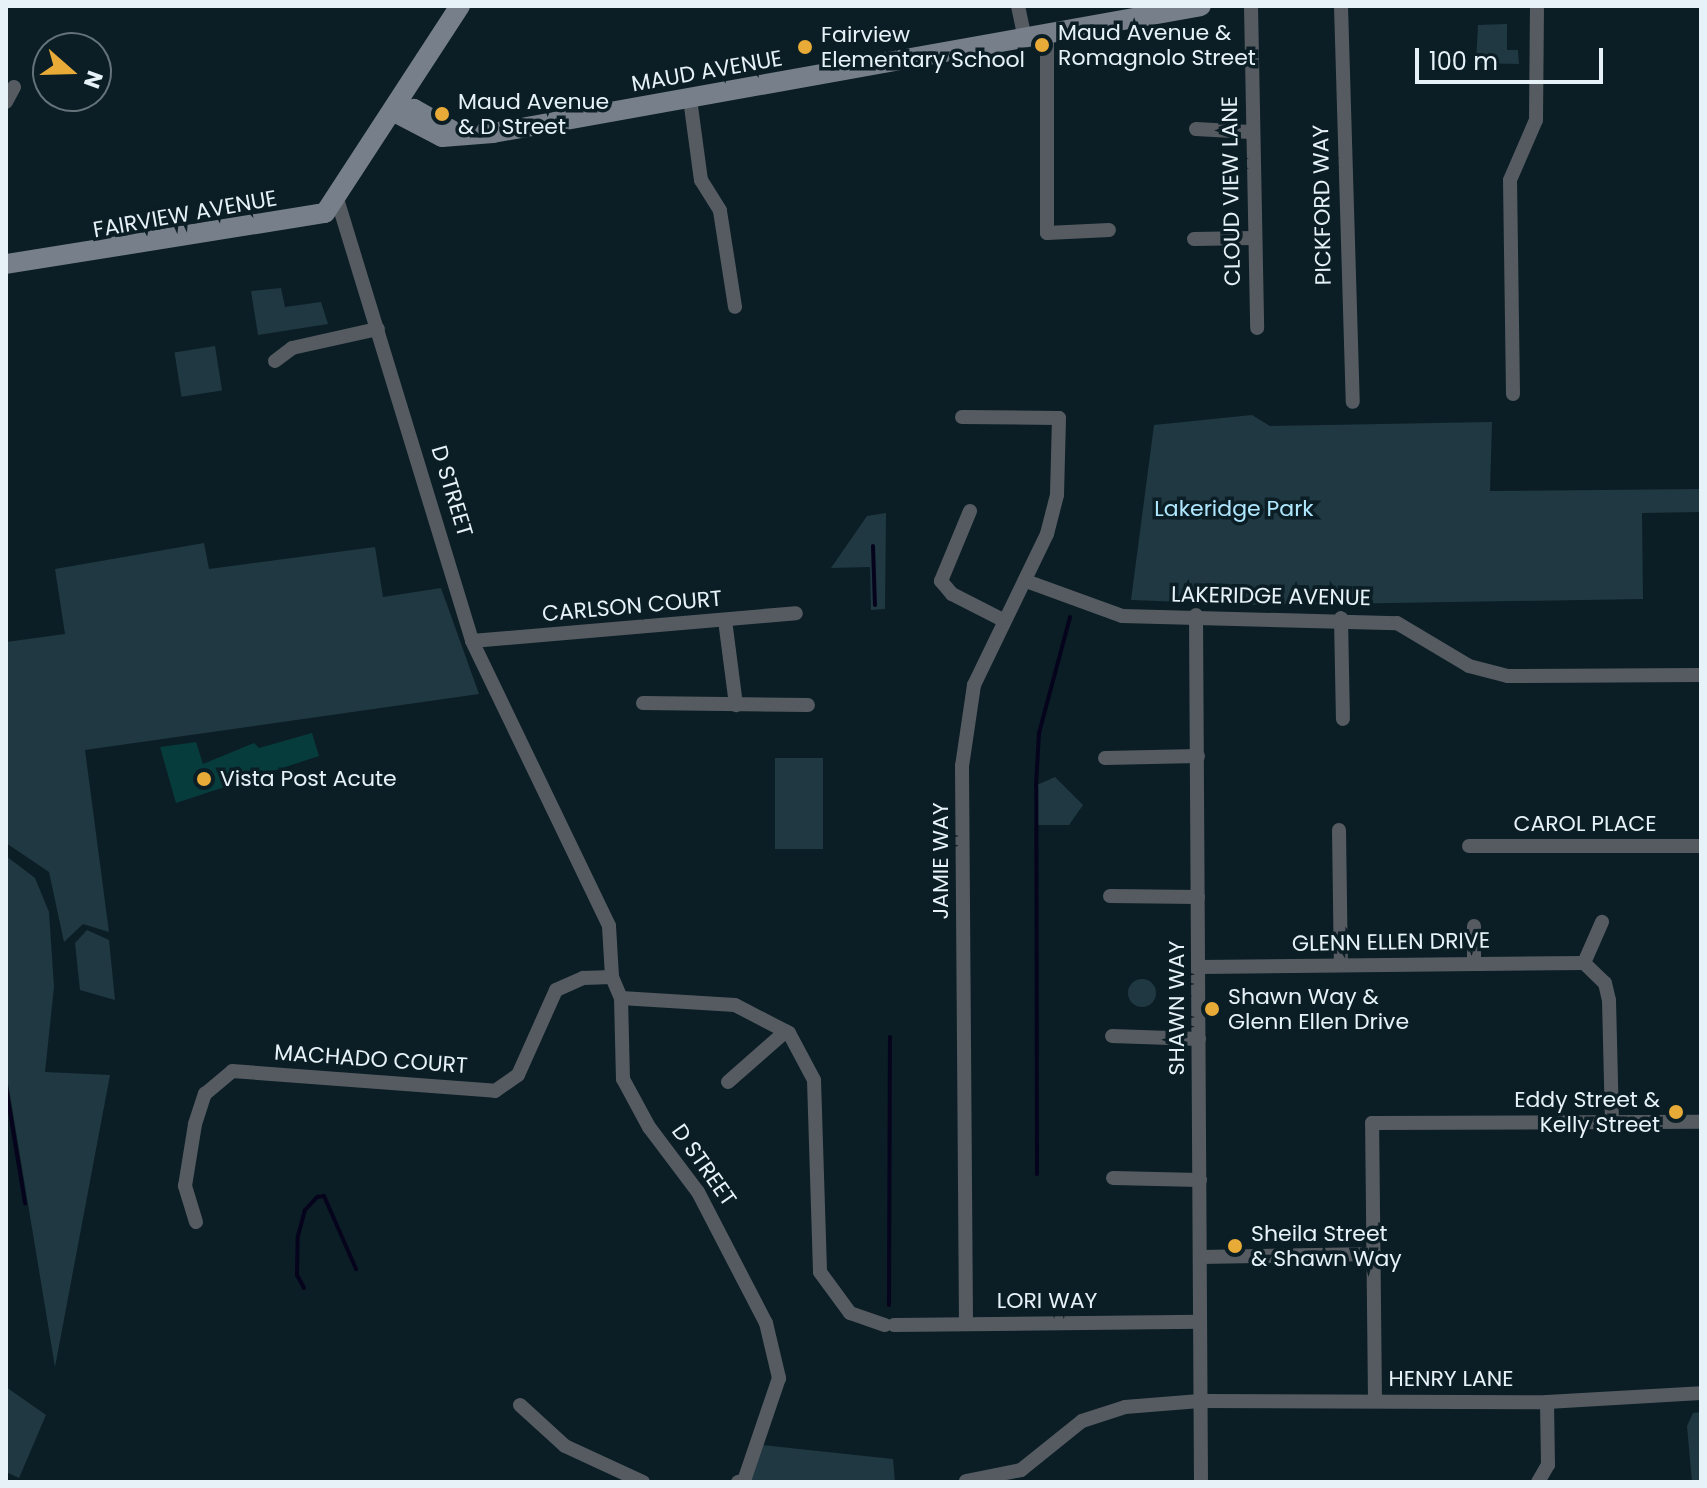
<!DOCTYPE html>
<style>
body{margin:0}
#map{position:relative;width:1707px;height:1488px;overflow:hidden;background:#0b1e25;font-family:Poppins,sans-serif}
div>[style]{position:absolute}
.green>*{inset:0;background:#203842;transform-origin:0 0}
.round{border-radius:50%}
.stream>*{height:4px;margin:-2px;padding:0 2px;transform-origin:2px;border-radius:2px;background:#06041c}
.building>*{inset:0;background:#073c3c}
.street>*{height:14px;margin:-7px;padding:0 7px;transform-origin:7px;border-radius:7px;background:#565b62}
.secondary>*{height:20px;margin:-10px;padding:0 10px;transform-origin:10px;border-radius:10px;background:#777f8a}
.dots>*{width:22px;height:22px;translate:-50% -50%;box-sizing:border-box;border:4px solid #0b1e25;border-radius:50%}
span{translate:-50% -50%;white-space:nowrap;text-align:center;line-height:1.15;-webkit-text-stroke:7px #0b1e25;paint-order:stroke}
.poi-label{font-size:22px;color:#e6f2f7}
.left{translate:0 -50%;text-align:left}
.right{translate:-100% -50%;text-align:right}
.street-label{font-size:22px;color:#e6f2f7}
.park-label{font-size:22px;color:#afe7fe}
.frame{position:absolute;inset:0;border:8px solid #e6f2f7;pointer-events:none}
.north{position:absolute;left:32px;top:32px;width:80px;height:80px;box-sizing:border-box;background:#0b1e25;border:2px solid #637379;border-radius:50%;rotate:110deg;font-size:22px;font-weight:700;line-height:32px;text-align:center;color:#e6f2f7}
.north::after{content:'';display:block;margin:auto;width:28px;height:36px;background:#e9ab38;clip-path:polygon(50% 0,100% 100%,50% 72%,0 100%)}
.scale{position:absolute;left:1415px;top:48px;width:188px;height:36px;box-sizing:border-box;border:4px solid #e6f2f7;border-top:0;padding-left:10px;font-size:24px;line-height:28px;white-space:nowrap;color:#e6f2f7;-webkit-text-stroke:6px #0b1e25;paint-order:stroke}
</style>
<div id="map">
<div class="green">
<div style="clip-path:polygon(1507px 24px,1507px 50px,1518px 50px,1519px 64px,1476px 63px,1478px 25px)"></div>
<div style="clip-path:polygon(281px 288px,285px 307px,321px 302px,328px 324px,258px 335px,251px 291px)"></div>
<div style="left:215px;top:346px;width:45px;height:41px;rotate:81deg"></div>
<div style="clip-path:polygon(1252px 415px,1270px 426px,1492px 422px,1490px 491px,1701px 489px,1701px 512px,1642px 513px,1643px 599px,1263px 605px,1131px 600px,1154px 425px)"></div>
<div style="clip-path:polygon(886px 513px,885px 609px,871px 610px,870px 567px,831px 568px,867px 516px)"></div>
<div style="clip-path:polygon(204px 543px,209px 569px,375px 547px,383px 597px,441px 588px,479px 694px,85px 750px,109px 932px,83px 924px,64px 942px,49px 872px,6px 843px,6px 642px,65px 634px,55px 569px)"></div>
<div style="left:775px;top:758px;width:48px;height:91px"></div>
<div style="clip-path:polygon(1055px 777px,1083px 805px,1069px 825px,1037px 825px,1037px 785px)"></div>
<div style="clip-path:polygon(6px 856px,35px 878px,49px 912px,54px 987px,45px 1072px,110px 1075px,55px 1367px,6px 1071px)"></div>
<div style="clip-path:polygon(87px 930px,109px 940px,115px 1000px,80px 990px,75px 943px)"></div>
<div class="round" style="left:1128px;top:979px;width:28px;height:28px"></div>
<div style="clip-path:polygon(6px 1387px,46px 1415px,19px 1478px,6px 1472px)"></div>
<div style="clip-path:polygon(1701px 1412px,1701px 1482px,1692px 1482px,1687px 1426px,1693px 1413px)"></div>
<div style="clip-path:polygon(762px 1445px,893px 1459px,895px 1482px,749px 1482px)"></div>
</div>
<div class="stream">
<div style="left:873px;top:546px;width:59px;rotate:88.1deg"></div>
<div style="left:6px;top:1087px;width:118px;rotate:80.7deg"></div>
<div style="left:1037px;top:1174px;width:388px;rotate:-90.1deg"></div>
<div style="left:1036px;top:786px;width:53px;rotate:-86.8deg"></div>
<div style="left:1039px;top:733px;width:120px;rotate:-75deg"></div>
<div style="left:304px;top:1288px;width:15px;rotate:-118deg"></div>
<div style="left:297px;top:1275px;width:39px;rotate:-89deg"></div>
<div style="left:298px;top:1236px;width:27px;rotate:-75deg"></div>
<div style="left:305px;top:1210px;width:18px;rotate:-47deg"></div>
<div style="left:317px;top:1197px;width:7px;rotate:-8deg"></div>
<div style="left:324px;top:1196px;width:80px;rotate:66.3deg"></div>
<div style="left:889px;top:1305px;width:268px;rotate:-89.8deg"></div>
</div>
<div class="building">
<div style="clip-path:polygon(312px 733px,319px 756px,176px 803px,160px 747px,196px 742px,203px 764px,254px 743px,259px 748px)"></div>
</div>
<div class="street">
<div style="left:1018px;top:6px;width:34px;rotate:78deg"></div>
<div style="left:1251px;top:6px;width:322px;rotate:88.9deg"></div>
<div style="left:1341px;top:6px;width:396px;rotate:88.3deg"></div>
<div style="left:1047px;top:35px;width:198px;rotate:90deg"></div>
<div style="left:1047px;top:233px;width:62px;rotate:-2.8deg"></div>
<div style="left:690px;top:99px;width:82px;rotate:82.3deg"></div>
<div style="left:701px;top:180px;width:36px;rotate:58deg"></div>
<div style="left:720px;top:211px;width:97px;rotate:81.1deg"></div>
<div style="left:6px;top:102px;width:17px;rotate:-62deg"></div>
<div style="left:1196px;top:129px;width:54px;rotate:3.2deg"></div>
<div style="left:338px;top:202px;width:459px;rotate:73deg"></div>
<div style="left:472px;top:641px;width:316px;rotate:64.3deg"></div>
<div style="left:609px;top:926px;width:51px;rotate:86.6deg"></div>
<div style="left:612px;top:977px;width:23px;rotate:67deg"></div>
<div style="left:621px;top:998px;width:81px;rotate:88.6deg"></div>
<div style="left:623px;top:1079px;width:55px;rotate:61.6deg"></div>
<div style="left:649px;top:1127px;width:81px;rotate:53deg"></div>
<div style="left:698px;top:1192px;width:148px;rotate:62.6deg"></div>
<div style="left:766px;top:1323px;width:57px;rotate:76.7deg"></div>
<div style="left:779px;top:1378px;width:109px;rotate:108.8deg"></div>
<div style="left:744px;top:1481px;width:6px;rotate:171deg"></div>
<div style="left:1194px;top:239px;width:58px;rotate:-1deg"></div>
<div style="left:275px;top:361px;width:21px;rotate:-37deg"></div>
<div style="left:292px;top:348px;width:88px;rotate:-12.5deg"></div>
<div style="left:1513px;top:394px;width:214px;rotate:-90.8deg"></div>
<div style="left:1510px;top:180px;width:65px;rotate:-66.6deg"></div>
<div style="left:1536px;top:120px;width:114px;rotate:-89.5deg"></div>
<div style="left:962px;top:417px;width:97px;rotate:0.6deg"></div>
<div style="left:1059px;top:418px;width:77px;rotate:91.5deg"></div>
<div style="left:1057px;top:495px;width:40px;rotate:104.4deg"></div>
<div style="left:1047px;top:534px;width:168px;rotate:115.8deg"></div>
<div style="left:974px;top:685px;width:82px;rotate:98.4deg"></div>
<div style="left:962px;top:766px;width:557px;rotate:89.59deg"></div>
<div style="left:970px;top:511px;width:76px;rotate:112.5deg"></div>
<div style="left:941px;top:581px;width:17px;rotate:50deg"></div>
<div style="left:952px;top:594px;width:55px;rotate:27deg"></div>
<div style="left:1026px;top:581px;width:102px;rotate:20deg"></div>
<div style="left:1122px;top:616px;width:275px;rotate:1.5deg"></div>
<div style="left:1397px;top:623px;width:84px;rotate:30.8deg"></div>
<div style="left:1469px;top:666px;width:40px;rotate:14.4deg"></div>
<div style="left:1508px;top:676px;width:193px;rotate:-0.3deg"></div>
<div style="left:1196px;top:615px;width:867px;rotate:89.67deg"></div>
<div style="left:1341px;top:618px;width:101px;rotate:88.9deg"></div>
<div style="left:725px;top:620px;width:86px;rotate:82.6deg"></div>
<div style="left:472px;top:641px;width:325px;rotate:-4.9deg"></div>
<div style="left:643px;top:703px;width:165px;rotate:0.7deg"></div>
<div style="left:1105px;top:758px;width:93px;rotate:-1.2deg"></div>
<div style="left:1339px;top:830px;width:135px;rotate:89.2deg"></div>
<div style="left:1469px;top:846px;width:232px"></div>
<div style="left:1110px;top:896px;width:88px;rotate:0.7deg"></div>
<div style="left:1474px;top:926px;width:37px;rotate:90deg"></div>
<div style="left:1584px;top:963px;width:29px;rotate:44deg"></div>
<div style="left:1605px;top:983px;width:17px;rotate:77deg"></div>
<div style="left:1609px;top:1000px;width:121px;rotate:88.6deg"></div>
<div style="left:1584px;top:963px;width:45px;rotate:-66.3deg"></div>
<div style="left:1199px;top:967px;width:385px;rotate:-0.6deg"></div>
<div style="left:621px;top:998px;width:114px;rotate:3.5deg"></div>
<div style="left:735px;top:1005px;width:61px;rotate:27.4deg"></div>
<div style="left:789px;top:1033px;width:53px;rotate:62deg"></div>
<div style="left:814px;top:1080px;width:192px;rotate:88.2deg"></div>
<div style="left:820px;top:1272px;width:51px;rotate:53.8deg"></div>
<div style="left:850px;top:1313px;width:37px;rotate:19deg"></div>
<div style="left:1112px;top:1036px;width:87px;rotate:2deg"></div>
<div style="left:728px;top:1082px;width:77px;rotate:-41.3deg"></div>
<div style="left:1113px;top:1178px;width:87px;rotate:1.3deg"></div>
<div style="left:196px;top:1222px;width:38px;rotate:-107deg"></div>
<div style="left:185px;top:1186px;width:63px;rotate:-80.8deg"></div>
<div style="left:195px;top:1124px;width:32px;rotate:-72deg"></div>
<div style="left:205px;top:1094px;width:35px;rotate:-40deg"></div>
<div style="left:232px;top:1071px;width:264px;rotate:4.3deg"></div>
<div style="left:495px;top:1091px;width:28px;rotate:-35deg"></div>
<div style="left:518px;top:1075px;width:93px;rotate:-65.9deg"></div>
<div style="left:556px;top:990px;width:30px;rotate:-24deg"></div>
<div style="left:583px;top:978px;width:29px;rotate:-2deg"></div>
<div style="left:1200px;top:1257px;width:175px;rotate:-1deg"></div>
<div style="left:894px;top:1325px;width:306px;rotate:-0.6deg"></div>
<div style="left:1375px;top:1401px;width:278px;rotate:-90.6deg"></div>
<div style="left:1372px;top:1123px;width:329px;rotate:-0.2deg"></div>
<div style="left:520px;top:1405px;width:61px;rotate:42.3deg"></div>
<div style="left:565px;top:1446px;width:86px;rotate:24.8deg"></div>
<div style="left:966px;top:1481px;width:56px;rotate:-11.3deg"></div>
<div style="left:1021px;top:1470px;width:78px;rotate:-38.8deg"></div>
<div style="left:1082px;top:1421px;width:45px;rotate:-18deg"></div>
<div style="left:1125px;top:1407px;width:75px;rotate:-4.6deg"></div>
<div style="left:1200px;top:1401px;width:347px;rotate:0.2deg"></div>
<div style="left:1547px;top:1402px;width:154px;rotate:-3.3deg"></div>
<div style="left:1538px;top:1482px;width:20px;rotate:-60deg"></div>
<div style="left:1548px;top:1465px;width:63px;rotate:-90.9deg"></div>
</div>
<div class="secondary">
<div style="left:394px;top:112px;width:54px;rotate:27.5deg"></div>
<div style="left:442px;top:137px;width:51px;rotate:-4.5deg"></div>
<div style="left:493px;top:133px;width:719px;rotate:-10.17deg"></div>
<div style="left:394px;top:112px;width:20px;rotate:-9deg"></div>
<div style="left:414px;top:109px;width:49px;rotate:29.2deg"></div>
<div style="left:6px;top:264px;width:323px;rotate:-9.1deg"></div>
<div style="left:325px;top:213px;width:247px;rotate:-56.9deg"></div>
</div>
<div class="dots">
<div style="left:1042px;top:45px;background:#e9ab38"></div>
<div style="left:805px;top:47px;background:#e9ab38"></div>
<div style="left:442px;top:114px;background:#e9ab38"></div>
<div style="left:204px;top:779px;background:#e9ab38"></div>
<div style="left:1212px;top:1009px;background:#e9ab38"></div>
<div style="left:1676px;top:1112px;background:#e9ab38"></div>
<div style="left:1235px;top:1246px;background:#e9ab38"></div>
</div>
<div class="poi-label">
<span class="left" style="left:1058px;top:45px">Maud Avenue &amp;<br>Romagnolo Street</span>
<span class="left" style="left:821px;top:47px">Fairview<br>Elementary School</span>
<span class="left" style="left:458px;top:114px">Maud Avenue<br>&amp; D Street</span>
<span class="left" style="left:220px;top:779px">Vista Post Acute</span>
<span class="left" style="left:1228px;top:1009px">Shawn Way &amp;<br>Glenn Ellen Drive</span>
<span class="right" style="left:1660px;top:1112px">Eddy Street &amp;<br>Kelly Street</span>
<span class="left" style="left:1251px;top:1246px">Sheila Street<br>&amp; Shawn Way</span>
</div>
<div class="street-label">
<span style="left:707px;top:71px;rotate:-10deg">MAUD AVENUE</span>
<span style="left:1231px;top:191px;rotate:-91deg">CLOUD VIEW LANE</span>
<span style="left:1322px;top:205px;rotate:-91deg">PICKFORD WAY</span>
<span style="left:185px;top:214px;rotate:-10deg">FAIRVIEW AVENUE</span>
<span style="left:452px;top:491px;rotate:73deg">D STREET</span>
<span style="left:1271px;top:596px;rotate:1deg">LAKERIDGE AVENUE</span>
<span style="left:632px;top:606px;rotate:-5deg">CARLSON COURT</span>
<span style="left:1585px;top:824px">CAROL PLACE</span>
<span style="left:941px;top:861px;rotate:-90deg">JAMIE WAY</span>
<span style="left:1391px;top:942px;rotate:-1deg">GLENN ELLEN DRIVE</span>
<span style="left:1177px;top:1008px;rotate:-90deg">SHAWN WAY</span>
<span style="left:371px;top:1059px;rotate:4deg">MACHADO COURT</span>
<span style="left:704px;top:1165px;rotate:55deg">D STREET</span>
<span style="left:1047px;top:1301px">LORI WAY</span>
<span style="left:1451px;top:1379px">HENRY LANE</span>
</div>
<div class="park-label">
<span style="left:1234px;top:509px">Lakeridge Park</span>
</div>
<div class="frame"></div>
<div class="north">N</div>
<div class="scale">100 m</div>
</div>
